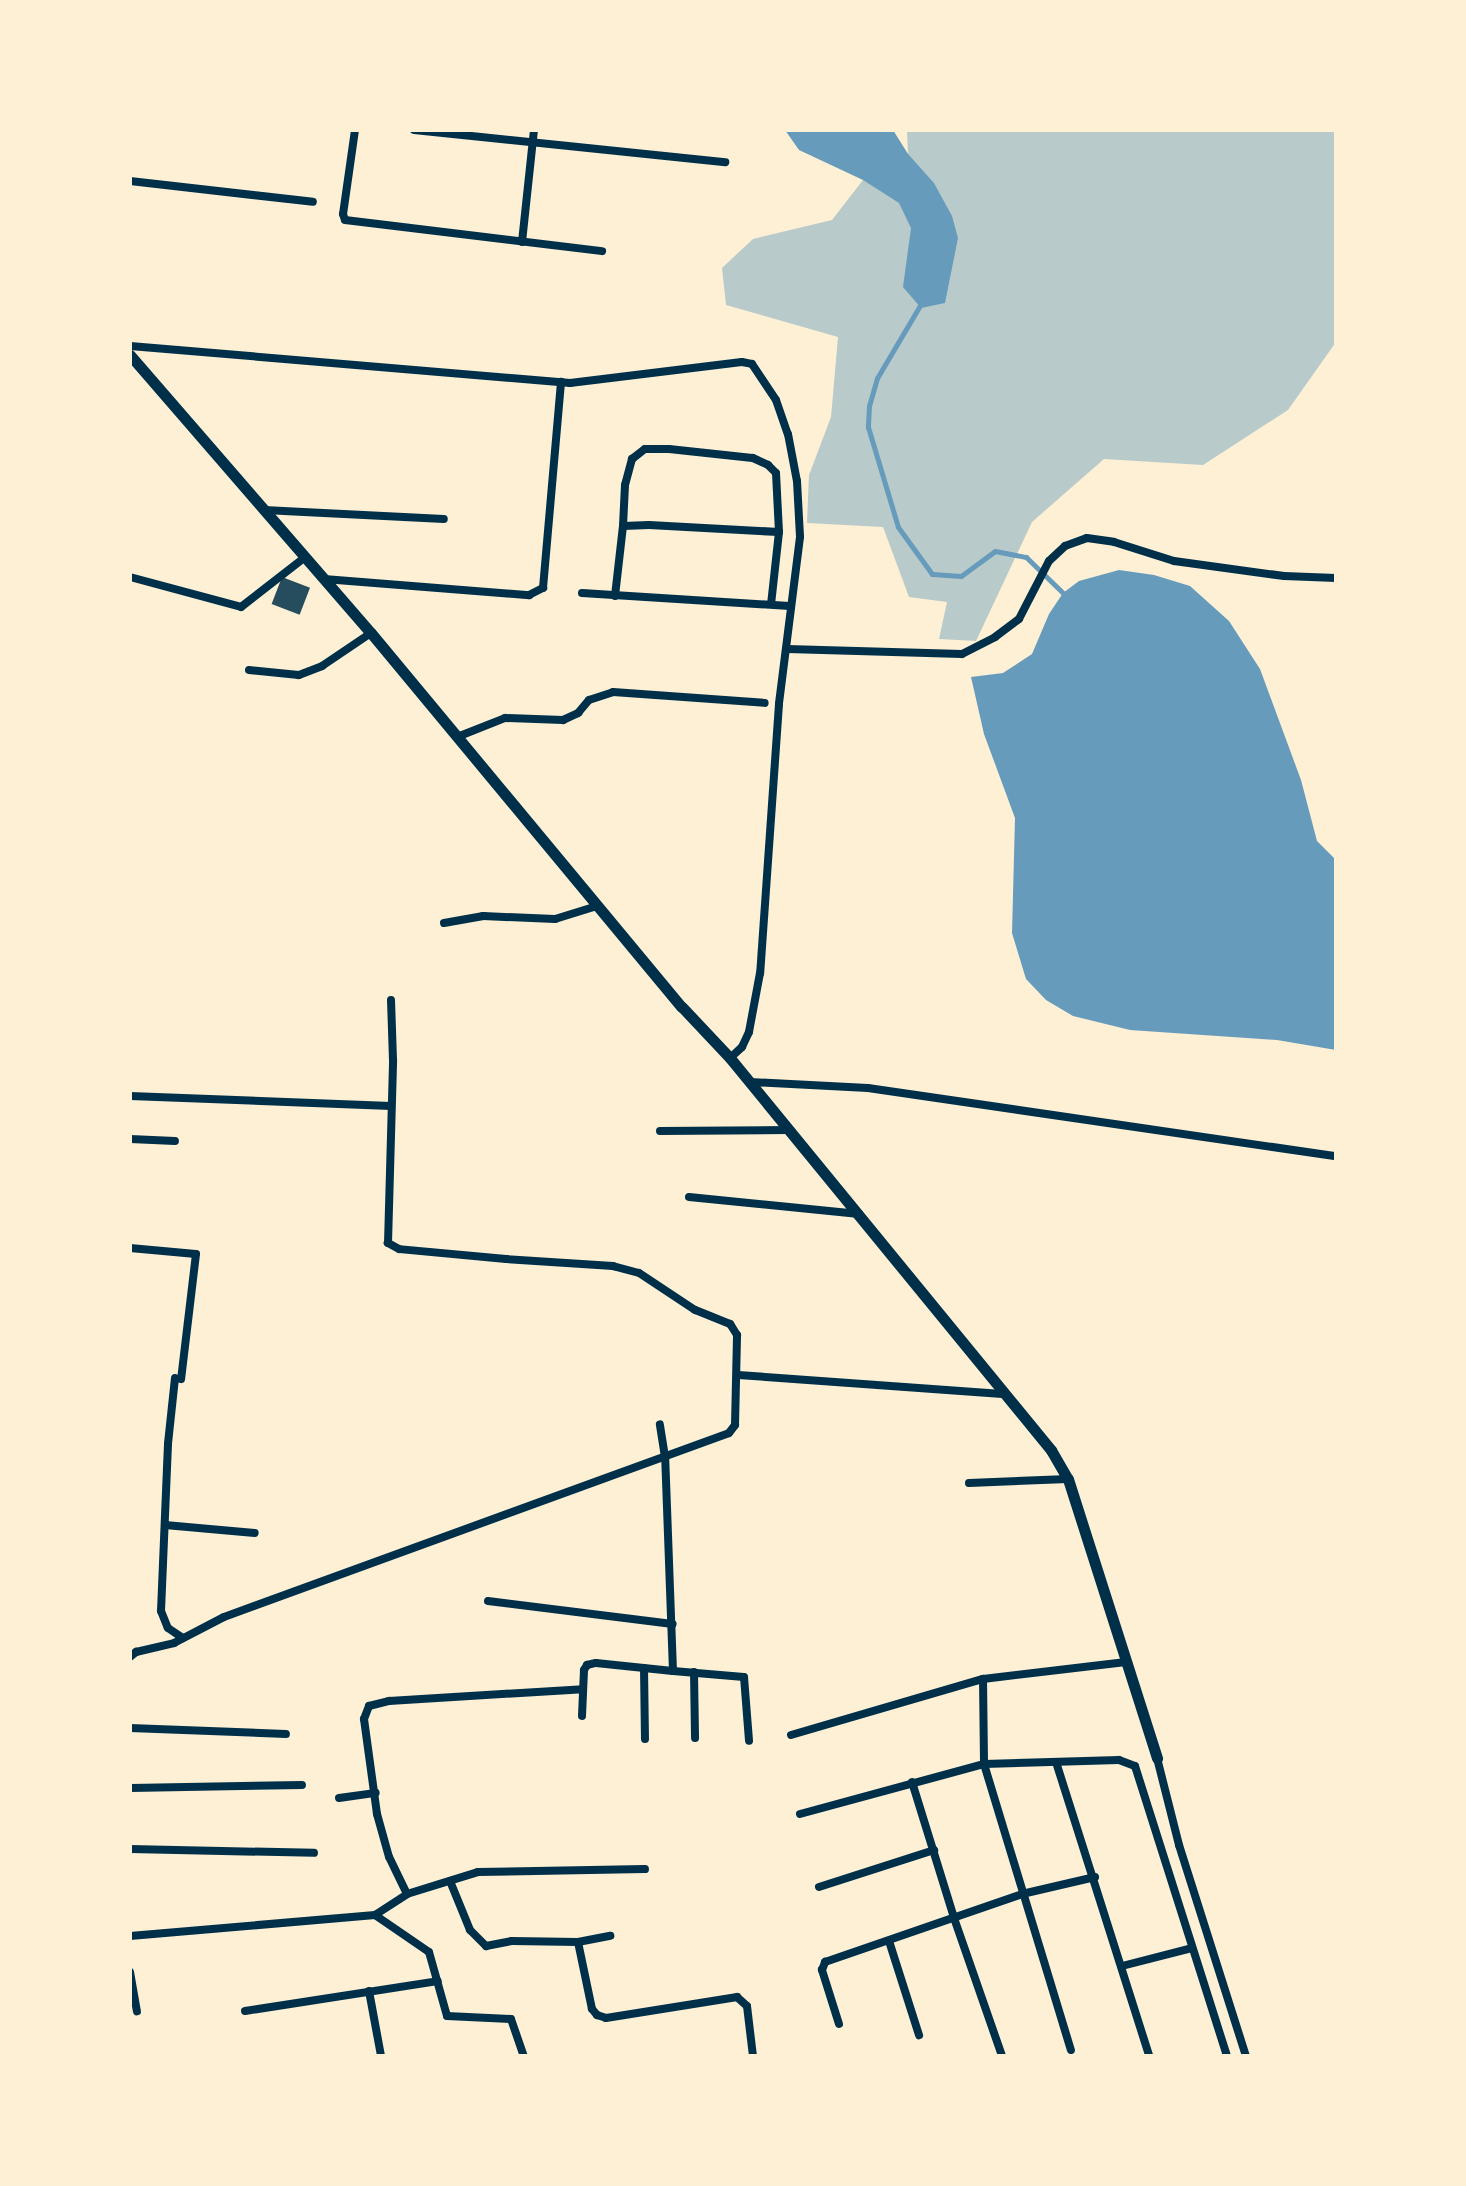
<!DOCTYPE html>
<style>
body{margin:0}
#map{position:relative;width:1466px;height:2186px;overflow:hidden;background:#fdf0d5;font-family:Rubik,sans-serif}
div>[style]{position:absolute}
.green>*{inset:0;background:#b9caca}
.water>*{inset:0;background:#669bbc}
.stream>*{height:5px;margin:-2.5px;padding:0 2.5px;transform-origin:2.5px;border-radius:2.5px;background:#669bbc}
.building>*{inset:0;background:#264d5e;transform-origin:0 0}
.minor>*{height:8px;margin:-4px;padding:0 4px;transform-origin:4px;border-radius:4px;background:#003049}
.tertiary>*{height:11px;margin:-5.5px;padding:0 5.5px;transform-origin:5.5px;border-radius:5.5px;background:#003049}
span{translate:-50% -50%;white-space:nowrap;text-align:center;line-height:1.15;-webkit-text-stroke:7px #fdf0d5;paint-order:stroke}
.frame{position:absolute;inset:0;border:132px solid #fdf0d5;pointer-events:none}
</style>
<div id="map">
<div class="green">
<div style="clip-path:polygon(907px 130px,1336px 130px,1336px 342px,1288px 410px,1203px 465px,1104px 459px,1032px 522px,976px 641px,939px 639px,947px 602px,909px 597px,883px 527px,807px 523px,809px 475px,831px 417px,838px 337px,726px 305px,722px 268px,753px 239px,832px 220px,863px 180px,908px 154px)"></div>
</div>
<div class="water">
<div style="clip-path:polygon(785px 130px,893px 130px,908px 154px,934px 183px,952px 216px,958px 238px,945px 303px,921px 308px,903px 287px,911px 228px,899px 203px,863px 180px,799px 150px)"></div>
<div style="clip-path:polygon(1119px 570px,1154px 575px,1190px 586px,1229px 621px,1260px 669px,1301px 780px,1317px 841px,1336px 860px,1336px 1050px,1277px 1040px,1130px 1030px,1073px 1016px,1046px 1000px,1026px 979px,1012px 933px,1015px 818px,984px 734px,971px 677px,1003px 673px,1032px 654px,1049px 614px,1063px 593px,1079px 581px)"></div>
</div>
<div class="stream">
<div style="left:922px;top:302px;width:88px;rotate:120.6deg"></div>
<div style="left:877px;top:378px;width:29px;rotate:106deg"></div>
<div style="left:869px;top:406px;width:21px;rotate:93deg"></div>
<div style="left:868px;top:427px;width:104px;rotate:73.3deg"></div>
<div style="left:898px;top:527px;width:58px;rotate:54.1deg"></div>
<div style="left:932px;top:574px;width:29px;rotate:4deg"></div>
<div style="left:961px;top:576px;width:42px;rotate:-36.3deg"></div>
<div style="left:995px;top:551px;width:32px;rotate:11deg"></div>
<div style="left:1026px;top:557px;width:52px;rotate:44.2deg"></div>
</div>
<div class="building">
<div style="left:282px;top:577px;width:30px;height:29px;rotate:21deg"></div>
</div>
<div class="minor">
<div style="left:355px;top:130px;width:85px;rotate:98.1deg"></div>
<div style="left:343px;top:214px;width:6px;rotate:72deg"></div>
<div style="left:345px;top:220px;width:259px;rotate:6.9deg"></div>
<div style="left:414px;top:130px;width:313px;rotate:5.9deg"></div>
<div style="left:130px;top:181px;width:184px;rotate:6.5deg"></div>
<div style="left:522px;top:242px;width:113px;rotate:-83.9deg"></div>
<div style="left:130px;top:346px;width:442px;rotate:4.8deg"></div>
<div style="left:570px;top:383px;width:173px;rotate:-7deg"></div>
<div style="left:742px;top:362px;width:10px;rotate:11deg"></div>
<div style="left:752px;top:364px;width:43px;rotate:56.3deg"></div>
<div style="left:776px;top:400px;width:36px;rotate:71deg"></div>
<div style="left:788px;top:434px;width:48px;rotate:79.2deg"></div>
<div style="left:797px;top:481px;width:56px;rotate:86.9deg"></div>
<div style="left:800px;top:537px;width:168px;rotate:97.2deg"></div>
<div style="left:779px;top:704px;width:270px;rotate:94deg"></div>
<div style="left:760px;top:973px;width:60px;rotate:100.6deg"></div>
<div style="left:749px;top:1032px;width:17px;rotate:115deg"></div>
<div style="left:742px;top:1047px;width:16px;rotate:137deg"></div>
<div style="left:264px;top:510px;width:180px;rotate:2.9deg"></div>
<div style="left:623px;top:526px;width:41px;rotate:-87.2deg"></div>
<div style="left:625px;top:485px;width:27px;rotate:-75deg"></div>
<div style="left:632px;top:459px;width:16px;rotate:-38deg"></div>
<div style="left:645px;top:449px;width:24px"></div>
<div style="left:669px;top:449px;width:84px;rotate:6.1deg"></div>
<div style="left:753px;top:458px;width:17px;rotate:25deg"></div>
<div style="left:768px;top:465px;width:11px;rotate:45deg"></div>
<div style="left:776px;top:473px;width:59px;rotate:87.1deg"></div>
<div style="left:130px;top:577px;width:115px;rotate:15.1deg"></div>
<div style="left:241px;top:607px;width:80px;rotate:-37.9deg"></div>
<div style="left:324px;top:579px;width:206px;rotate:4.5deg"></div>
<div style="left:529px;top:595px;width:16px;rotate:-27deg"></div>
<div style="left:543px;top:588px;width:207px;rotate:-85deg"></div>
<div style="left:582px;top:593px;width:208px;rotate:3.6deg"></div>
<div style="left:615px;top:596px;width:70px;rotate:-83.5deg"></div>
<div style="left:623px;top:526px;width:26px;rotate:-2deg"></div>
<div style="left:649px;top:525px;width:130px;rotate:3.1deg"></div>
<div style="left:779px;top:532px;width:72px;rotate:96.3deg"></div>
<div style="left:787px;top:649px;width:175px;rotate:1.6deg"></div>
<div style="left:962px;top:654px;width:37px;rotate:-27deg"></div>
<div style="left:995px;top:637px;width:30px;rotate:-37deg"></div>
<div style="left:1019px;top:619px;width:65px;rotate:-62.7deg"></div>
<div style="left:1049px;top:561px;width:22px;rotate:-43deg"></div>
<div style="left:1065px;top:546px;width:23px;rotate:-20deg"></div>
<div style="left:1087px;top:538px;width:27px;rotate:8deg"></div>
<div style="left:1114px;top:542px;width:63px;rotate:17.6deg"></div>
<div style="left:1174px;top:561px;width:111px;rotate:7.8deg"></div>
<div style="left:1284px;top:576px;width:52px;rotate:2.2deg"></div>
<div style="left:249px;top:670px;width:50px;rotate:5.7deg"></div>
<div style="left:299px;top:675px;width:25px;rotate:-21deg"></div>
<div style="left:322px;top:666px;width:59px;rotate:-34deg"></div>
<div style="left:457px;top:737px;width:52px;rotate:-21.6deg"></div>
<div style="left:505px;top:718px;width:58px;rotate:2deg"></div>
<div style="left:563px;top:720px;width:17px;rotate:-25deg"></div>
<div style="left:578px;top:713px;width:17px;rotate:-50deg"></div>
<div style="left:589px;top:700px;width:25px;rotate:-18deg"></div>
<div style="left:613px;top:692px;width:152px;rotate:4.1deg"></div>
<div style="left:444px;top:923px;width:40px;rotate:-10deg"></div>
<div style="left:483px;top:916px;width:72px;rotate:2.4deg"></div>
<div style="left:555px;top:919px;width:44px;rotate:-17.2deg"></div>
<div style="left:750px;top:1082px;width:118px;rotate:2.9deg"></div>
<div style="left:868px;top:1088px;width:473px;rotate:8.3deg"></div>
<div style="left:130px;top:1096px;width:261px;rotate:2.2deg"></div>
<div style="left:660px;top:1131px;width:128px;rotate:-0.4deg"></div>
<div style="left:130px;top:1139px;width:45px;rotate:2.5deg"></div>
<div style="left:689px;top:1197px;width:171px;rotate:5.7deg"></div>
<div style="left:130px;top:1248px;width:66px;rotate:5.2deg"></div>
<div style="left:196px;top:1254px;width:126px;rotate:96.8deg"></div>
<div style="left:738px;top:1375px;width:265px;rotate:4.1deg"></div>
<div style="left:175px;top:1378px;width:66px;rotate:96.1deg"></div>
<div style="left:168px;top:1444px;width:167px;rotate:92.4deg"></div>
<div style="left:161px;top:1611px;width:18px;rotate:68deg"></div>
<div style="left:168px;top:1628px;width:18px;rotate:34deg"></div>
<div style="left:969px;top:1483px;width:99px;rotate:-2.3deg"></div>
<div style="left:165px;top:1525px;width:90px;rotate:5.1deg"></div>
<div style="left:488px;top:1601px;width:186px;rotate:7.1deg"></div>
<div style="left:130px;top:1657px;width:8px;rotate:-40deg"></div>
<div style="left:136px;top:1652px;width:39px;rotate:-13deg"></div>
<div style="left:174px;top:1643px;width:56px;rotate:-27.5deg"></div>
<div style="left:224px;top:1617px;width:537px;rotate:-20.02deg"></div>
<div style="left:729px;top:1433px;width:10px;rotate:-53deg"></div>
<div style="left:735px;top:1425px;width:90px;rotate:-88.7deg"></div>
<div style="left:737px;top:1335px;width:13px;rotate:-122deg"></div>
<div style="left:730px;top:1324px;width:38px;rotate:-158deg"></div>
<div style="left:695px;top:1310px;width:67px;rotate:-146.5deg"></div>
<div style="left:639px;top:1273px;width:27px;rotate:-165deg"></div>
<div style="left:613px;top:1266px;width:107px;rotate:-176.3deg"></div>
<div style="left:506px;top:1259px;width:107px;rotate:-174.7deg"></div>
<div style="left:399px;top:1249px;width:13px;rotate:-151deg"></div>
<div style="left:388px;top:1243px;width:183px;rotate:-88.4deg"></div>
<div style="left:393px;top:1060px;width:60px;rotate:-91.9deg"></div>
<div style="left:644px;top:1668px;width:71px;rotate:89.2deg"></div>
<div style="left:673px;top:1671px;width:71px;rotate:4.8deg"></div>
<div style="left:744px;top:1677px;width:64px;rotate:85.5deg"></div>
<div style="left:694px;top:1672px;width:66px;rotate:89.1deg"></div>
<div style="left:983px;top:1679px;width:85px;rotate:89.3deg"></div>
<div style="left:984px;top:1764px;width:299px;rotate:73.1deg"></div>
<div style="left:582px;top:1716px;width:46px;rotate:-87.5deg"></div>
<div style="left:584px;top:1670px;width:6px;rotate:-59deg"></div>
<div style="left:587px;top:1665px;width:9px;rotate:-13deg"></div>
<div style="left:596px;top:1663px;width:77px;rotate:5.9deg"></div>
<div style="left:673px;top:1671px;width:214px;rotate:-92.1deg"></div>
<div style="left:665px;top:1457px;width:33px;rotate:-99deg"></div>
<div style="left:130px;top:1728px;width:156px;rotate:2.2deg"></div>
<div style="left:791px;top:1735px;width:200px;rotate:-16.3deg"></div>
<div style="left:983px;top:1679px;width:144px;rotate:-6.8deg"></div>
<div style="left:1157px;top:1758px;width:90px;rotate:75.8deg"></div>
<div style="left:1179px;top:1845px;width:221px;rotate:72.4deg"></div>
<div style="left:1056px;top:1762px;width:308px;rotate:72.4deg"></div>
<div style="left:912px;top:1782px;width:142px;rotate:72.8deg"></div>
<div style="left:954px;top:1918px;width:146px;rotate:70.8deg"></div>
<div style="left:130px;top:1788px;width:172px;rotate:-1deg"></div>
<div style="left:339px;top:1798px;width:37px;rotate:-8deg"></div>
<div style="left:800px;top:1814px;width:191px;rotate:-15.2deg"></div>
<div style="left:984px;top:1764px;width:135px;rotate:-1.7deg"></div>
<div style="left:1119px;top:1760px;width:17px;rotate:21deg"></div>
<div style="left:1135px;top:1766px;width:304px;rotate:72.4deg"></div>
<div style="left:130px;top:1849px;width:184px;rotate:1.2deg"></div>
<div style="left:450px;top:1881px;width:53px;rotate:67.8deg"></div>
<div style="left:470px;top:1930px;width:23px;rotate:45deg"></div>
<div style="left:486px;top:1946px;width:26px;rotate:-11deg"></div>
<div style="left:512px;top:1941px;width:66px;rotate:0.9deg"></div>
<div style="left:578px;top:1942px;width:33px;rotate:-11deg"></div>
<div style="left:819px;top:1887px;width:121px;rotate:-17.8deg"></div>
<div style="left:407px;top:1894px;width:41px;rotate:-115.9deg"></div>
<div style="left:389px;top:1857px;width:45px;rotate:-105.6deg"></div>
<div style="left:377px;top:1814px;width:96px;rotate:-97.8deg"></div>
<div style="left:364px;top:1719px;width:14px;rotate:-69deg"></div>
<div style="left:369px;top:1706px;width:21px;rotate:-14deg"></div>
<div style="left:389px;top:1701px;width:194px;rotate:-3.5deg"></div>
<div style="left:375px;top:1915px;width:65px;rotate:34.4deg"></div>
<div style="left:429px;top:1952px;width:66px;rotate:74.3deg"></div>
<div style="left:447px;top:2016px;width:64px;rotate:2.7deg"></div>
<div style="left:511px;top:2019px;width:39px;rotate:71deg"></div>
<div style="left:130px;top:1936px;width:246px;rotate:-4.9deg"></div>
<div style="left:375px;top:1915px;width:38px;rotate:-33deg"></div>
<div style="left:407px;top:1894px;width:74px;rotate:-17.2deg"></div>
<div style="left:478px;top:1872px;width:167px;rotate:-1deg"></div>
<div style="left:889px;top:1941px;width:99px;rotate:72.3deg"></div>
<div style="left:578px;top:1942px;width:68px;rotate:78.2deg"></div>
<div style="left:592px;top:2009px;width:8px;rotate:50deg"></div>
<div style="left:597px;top:2015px;width:9px;rotate:18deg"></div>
<div style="left:606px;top:2018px;width:133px;rotate:-9.1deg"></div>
<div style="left:737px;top:1997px;width:13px;rotate:42deg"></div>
<div style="left:747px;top:2006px;width:50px;rotate:83.2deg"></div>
<div style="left:1122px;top:1966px;width:72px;rotate:-14.4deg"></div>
<div style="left:130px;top:1972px;width:40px;rotate:80deg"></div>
<div style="left:369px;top:1991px;width:66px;rotate:79.5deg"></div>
<div style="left:245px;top:2011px;width:195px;rotate:-8.8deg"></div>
<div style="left:839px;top:2024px;width:57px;rotate:-107.5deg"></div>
<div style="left:822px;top:1970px;width:9px;rotate:-69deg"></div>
<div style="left:825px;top:1962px;width:208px;rotate:-19deg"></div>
<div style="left:1022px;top:1894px;width:75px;rotate:-13.1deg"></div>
</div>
<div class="tertiary">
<div style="left:130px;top:355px;width:368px;rotate:49.1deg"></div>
<div style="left:371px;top:633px;width:486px;rotate:50.3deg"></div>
<div style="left:682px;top:1007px;width:70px;rotate:46.7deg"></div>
<div style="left:730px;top:1058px;width:507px;rotate:50.69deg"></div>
<div style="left:1051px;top:1450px;width:34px;rotate:60deg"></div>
<div style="left:1068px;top:1479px;width:293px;rotate:72.3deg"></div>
</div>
<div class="frame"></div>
</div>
